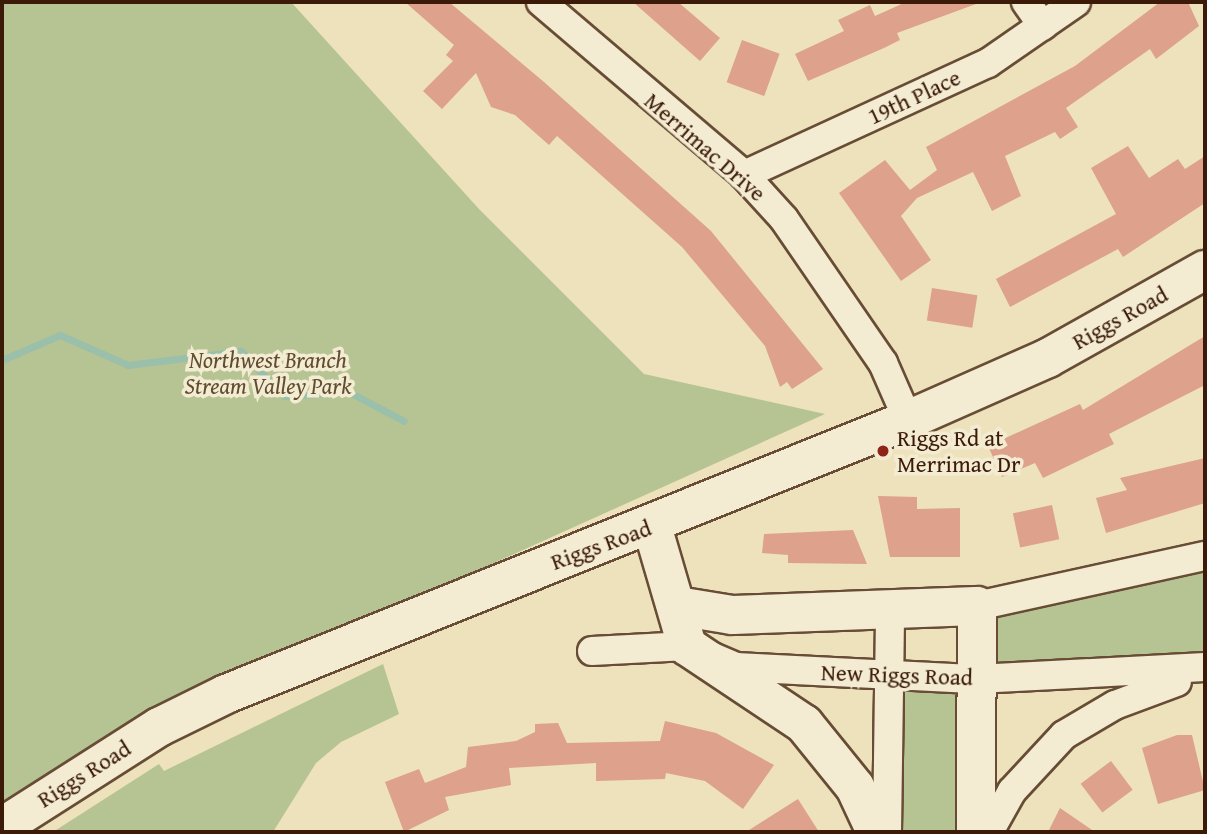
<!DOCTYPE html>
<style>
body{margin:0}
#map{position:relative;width:1207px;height:834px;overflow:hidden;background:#ede2bb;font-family:"Gentium Book Plus",serif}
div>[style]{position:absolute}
.green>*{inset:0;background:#b5c492}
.stream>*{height:7px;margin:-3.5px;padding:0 3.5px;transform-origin:3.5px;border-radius:3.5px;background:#9abfaa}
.building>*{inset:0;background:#dda18c;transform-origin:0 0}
.roads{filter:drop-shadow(2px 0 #684c35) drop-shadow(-2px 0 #684c35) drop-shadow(0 2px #684c35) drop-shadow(0 -2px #684c35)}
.street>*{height:28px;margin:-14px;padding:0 14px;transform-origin:14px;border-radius:14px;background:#f3ecd3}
.secondary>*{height:38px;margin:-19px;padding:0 19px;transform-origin:19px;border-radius:19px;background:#f3ecd3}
.dots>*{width:19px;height:19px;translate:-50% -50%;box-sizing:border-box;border:4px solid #f3ecd3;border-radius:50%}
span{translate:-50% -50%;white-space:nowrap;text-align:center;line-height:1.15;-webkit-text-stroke:7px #f3ecd3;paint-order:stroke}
.street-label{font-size:23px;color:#3b1a08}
.park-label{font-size:23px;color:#604d31;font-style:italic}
.poi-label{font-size:23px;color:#3b1a08}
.left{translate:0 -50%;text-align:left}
.frame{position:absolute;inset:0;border:4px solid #3b1a08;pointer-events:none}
</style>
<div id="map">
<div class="green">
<div style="clip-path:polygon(2px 2px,291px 2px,479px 209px,644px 374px,825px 414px,283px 658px,2px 813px)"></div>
<div style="clip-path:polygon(1205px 567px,1205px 652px,997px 666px,985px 656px,993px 613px)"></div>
<div style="clip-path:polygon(383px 664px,399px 714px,341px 742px,316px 763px,273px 832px,53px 832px,159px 764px,164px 771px)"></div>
<div style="clip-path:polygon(950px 688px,963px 700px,958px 832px,901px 832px,899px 701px,905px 689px)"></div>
</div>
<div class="stream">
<div style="left:2px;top:360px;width:63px;rotate:-23.3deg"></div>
<div style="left:60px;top:335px;width:74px;rotate:23.8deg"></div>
<div style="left:128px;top:365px;width:114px;rotate:-7.1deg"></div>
<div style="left:241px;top:351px;width:62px;rotate:46.3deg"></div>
<div style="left:284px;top:396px;width:65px;rotate:-3.5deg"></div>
<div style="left:349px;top:392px;width:62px;rotate:27.8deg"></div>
</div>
<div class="building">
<div style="clip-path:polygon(405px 2px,449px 2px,544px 82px,711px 231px,823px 369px,792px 389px,787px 382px,780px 387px,765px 346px,682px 247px,557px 136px,549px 145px,515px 115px,491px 107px,476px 73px,442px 109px,423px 91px,453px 61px,446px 55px,454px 45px)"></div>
<div style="clip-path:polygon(633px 2px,678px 2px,720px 38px,700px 61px)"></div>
<div style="clip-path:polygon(906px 2px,976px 4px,897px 33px,900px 40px,884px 48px,808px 81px,795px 54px,844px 31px,838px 20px,870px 5px,875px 16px)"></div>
<div style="clip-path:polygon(1160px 2px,1188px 2px,1199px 26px,1156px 59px,1150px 49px,1066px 108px,1078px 127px,1060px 139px,1055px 132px,1005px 156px,1021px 196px,992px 211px,973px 172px,917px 198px,901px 216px,931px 260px,901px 281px,839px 193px,885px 160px,910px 190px,937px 170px,926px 147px,1075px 66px)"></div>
<div style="left:742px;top:40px;width:40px;height:45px;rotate:20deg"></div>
<div style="clip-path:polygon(1128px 146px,1149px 178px,1178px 159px,1185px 169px,1205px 156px,1205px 203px,1123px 257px,1118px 249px,1010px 307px,996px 279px,1116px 214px,1091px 168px)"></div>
<div style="left:932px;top:288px;width:46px;height:33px;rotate:9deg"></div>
<div style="clip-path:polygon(1205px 336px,1205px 385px,1109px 434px,1114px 444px,1043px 478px,1035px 463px,1002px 477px,988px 446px,1080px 404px,1083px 410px)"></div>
<div style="clip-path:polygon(1205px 458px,1205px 503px,1106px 533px,1096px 498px,1127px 490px,1120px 478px)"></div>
<div style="clip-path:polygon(878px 496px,917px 497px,917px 509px,960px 508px,960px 557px,890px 557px)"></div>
<div style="left:1052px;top:505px;width:35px;height:40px;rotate:78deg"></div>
<div style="clip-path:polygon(853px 530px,867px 564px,788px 563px,788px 555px,762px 553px,764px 534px)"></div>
<div style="clip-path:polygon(665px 721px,716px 733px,774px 765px,743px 809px,705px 781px,666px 773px,665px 779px,596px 781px,596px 763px,509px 768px,511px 785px,445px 797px,449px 810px,404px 832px,385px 782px,419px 769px,425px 783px,466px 767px,468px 747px,516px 741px,535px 732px,535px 724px,558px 723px,567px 743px,660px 741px)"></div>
<div style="clip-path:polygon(1177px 735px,1192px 735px,1205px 790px,1158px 804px,1142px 748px)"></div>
<div style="left:1111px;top:761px;width:36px;height:38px;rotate:53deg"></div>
<div style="clip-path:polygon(798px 799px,819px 832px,746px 832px)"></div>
<div style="clip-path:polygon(1060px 808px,1095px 832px,1048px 832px)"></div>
</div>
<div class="roads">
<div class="street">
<div style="left:541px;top:2px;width:267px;rotate:40.4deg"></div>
<div style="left:744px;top:175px;width:59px;rotate:47.7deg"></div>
<div style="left:784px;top:219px;width:175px;rotate:55.5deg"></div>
<div style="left:883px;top:363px;width:62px;rotate:66.3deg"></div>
<div style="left:1026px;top:2px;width:29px;rotate:55deg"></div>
<div style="left:744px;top:175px;width:268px;rotate:-24.7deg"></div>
<div style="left:988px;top:63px;width:107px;rotate:-34.7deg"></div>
<div style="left:977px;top:606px;width:233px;rotate:-12.4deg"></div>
<div style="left:592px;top:651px;width:95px;rotate:-3deg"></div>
<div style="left:687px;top:646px;width:53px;rotate:23.2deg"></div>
<div style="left:736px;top:667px;width:241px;rotate:2.9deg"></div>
<div style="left:977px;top:679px;width:228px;rotate:-3deg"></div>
<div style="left:887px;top:832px;width:222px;rotate:-89.2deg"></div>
<div style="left:989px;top:832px;width:47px;rotate:-60.7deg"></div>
<div style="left:1012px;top:791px;width:76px;rotate:-47.1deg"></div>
<div style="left:1064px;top:735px;width:59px;rotate:-30.5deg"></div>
<div style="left:1115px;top:705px;width:66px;rotate:-20.4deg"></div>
</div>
<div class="secondary">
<div style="left:652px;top:526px;width:125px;rotate:73.7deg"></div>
<div style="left:687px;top:646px;width:141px;rotate:33.7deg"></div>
<div style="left:804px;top:724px;width:81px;rotate:51deg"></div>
<div style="left:855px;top:787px;width:50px;rotate:65deg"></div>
<div style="left:677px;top:606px;width:56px;rotate:9.3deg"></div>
<div style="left:732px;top:615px;width:245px;rotate:-2.1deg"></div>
<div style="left:977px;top:606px;width:226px;rotate:90.3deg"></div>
<div style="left:2px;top:827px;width:186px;rotate:-32.5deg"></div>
<div style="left:159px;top:727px;width:75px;rotate:-26.2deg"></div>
<div style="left:226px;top:694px;width:735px;rotate:-21.89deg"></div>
<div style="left:908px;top:420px;width:153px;rotate:-23.9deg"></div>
<div style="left:1048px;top:358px;width:180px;rotate:-29.3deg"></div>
</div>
</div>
<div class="dots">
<div style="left:883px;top:451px;background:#8f2418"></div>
</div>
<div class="street-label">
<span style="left:914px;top:97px;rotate:-25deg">19th Place</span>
<span style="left:705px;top:147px;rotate:41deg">Merrimac Drive</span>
<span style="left:1120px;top:318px;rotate:-29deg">Riggs Road</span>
<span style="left:601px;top:545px;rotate:-20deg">Riggs Road</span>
<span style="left:897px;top:675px;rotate:2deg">New Riggs Road</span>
<span style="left:84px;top:774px;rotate:-32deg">Riggs Road</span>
</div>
<div class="park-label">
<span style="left:268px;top:373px">Northwest Branch<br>Stream Valley Park</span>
</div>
<div class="poi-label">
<span class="left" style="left:897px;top:451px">Riggs Rd at<br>Merrimac Dr</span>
</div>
<div class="frame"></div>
</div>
